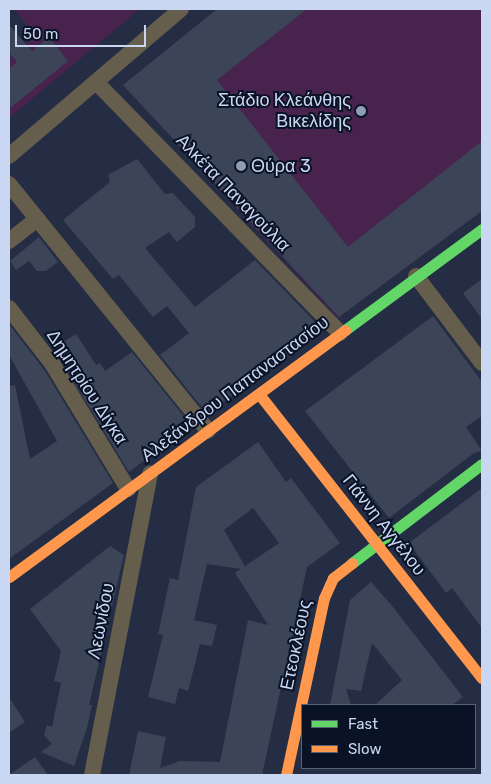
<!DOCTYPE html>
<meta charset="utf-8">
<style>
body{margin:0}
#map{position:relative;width:491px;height:784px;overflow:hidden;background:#242d44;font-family:Rubik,sans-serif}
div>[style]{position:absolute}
.green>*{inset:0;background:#47234e}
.building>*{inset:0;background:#3c4457}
.street>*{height:16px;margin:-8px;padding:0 8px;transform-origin:8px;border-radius:8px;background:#665e4d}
.fast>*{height:11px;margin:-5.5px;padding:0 5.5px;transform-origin:5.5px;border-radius:5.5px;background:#63d668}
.slow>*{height:11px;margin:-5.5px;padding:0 5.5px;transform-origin:5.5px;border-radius:5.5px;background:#ff974d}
.dots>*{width:14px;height:14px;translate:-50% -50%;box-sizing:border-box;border:2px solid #0a1225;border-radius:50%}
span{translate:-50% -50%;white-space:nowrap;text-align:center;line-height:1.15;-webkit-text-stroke:4px #0a1225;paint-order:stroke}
.poi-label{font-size:18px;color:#cad7f3}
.right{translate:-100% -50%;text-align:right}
.left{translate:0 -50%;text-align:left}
.street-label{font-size:18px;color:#cad7f3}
.frame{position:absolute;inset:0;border:10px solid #cad7f3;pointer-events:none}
.legend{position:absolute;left:301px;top:704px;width:175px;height:65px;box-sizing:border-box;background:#0a1225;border:1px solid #576177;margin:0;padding:6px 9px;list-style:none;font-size:15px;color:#cad7f3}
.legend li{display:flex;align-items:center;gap:10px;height:25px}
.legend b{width:25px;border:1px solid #576177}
.scale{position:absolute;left:15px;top:25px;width:131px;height:22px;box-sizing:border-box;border:2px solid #cad7f3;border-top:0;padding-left:6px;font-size:15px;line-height:18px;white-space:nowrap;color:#cad7f3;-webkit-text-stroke:4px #0a1225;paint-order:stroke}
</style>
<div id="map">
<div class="green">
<div style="clip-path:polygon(14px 9px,140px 9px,9px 118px,9px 58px,36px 36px)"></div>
<div style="clip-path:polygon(217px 9px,482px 9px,482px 211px,338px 318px,123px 85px)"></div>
</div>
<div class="building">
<div style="clip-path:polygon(217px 9px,307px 9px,217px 80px,348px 247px,482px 141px,482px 211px,339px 317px,123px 85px)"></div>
<div style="clip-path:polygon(9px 25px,32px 51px,49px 37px,68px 61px,9px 109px,9px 69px,17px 62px,9px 53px)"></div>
<div style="clip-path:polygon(137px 159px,165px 194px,173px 193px,195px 217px,195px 227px,177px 242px,169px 232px,145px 248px,195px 307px,255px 260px,322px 329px,207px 414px,160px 355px,189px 333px,167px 306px,153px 317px,119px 275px,113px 279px,63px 220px,110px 182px,108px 175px)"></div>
<div style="clip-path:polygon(39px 237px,58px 262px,46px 271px,37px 271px,29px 261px,16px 270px,10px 261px)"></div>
<div style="clip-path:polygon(482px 279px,482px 319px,463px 293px)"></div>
<div style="clip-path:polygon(433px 316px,482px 382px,482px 416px,466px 427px,482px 451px,474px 453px,389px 518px,305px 411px)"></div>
<div style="clip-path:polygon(9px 324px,45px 371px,113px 483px,9px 559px,9px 386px,15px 385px,30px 459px,57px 441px,9px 355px)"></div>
<div style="clip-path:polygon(76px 334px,96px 365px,100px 363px,105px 371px,132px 352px,191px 425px,129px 472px,53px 348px)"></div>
<div style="clip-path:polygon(evenodd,258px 442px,286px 482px,291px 478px,340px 543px,307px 567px,262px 775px,129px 775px,138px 731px,166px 737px,160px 768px,180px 761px,220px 762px,248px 620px,268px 625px,235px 573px,241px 569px,207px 564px,194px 620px,217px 625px,212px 646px,200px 644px,188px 691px,179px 688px,175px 704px,148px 697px,163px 635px,158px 634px,170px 578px,178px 580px,196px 487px,258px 442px,253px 508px,279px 543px,245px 566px,224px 530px,253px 508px)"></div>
<div style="clip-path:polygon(482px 488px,482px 628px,452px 588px,446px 593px,409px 543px)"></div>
<div style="clip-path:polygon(110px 546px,124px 555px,89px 705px,92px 705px,87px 728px,74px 766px,41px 752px,52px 744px,44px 735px,47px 725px,52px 727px,61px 683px,54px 681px,61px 651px,30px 609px)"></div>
<div style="clip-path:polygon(371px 582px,393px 607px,463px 697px,452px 705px,375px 705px,402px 680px,372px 643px,361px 691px,346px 689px,351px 705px,330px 705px,350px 600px)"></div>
<div style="clip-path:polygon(9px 697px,25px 722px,9px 733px)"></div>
<div style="clip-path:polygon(35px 757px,48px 775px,9px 775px)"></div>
</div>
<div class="street">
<div style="left:96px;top:82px;width:350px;rotate:45.8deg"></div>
<div style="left:9px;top:156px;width:226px;rotate:-40.5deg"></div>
<div style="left:9px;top:184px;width:317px;rotate:51.1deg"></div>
<div style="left:9px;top:241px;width:36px;rotate:-38deg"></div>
<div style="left:416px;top:276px;width:109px;rotate:52.8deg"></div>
<div style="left:9px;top:308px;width:72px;rotate:52.3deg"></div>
<div style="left:53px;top:365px;width:145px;rotate:58.8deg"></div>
<div style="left:92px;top:775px;width:307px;rotate:-79.1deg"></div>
</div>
<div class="fast">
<div style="left:345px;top:330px;width:170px;rotate:-36.4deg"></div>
<div style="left:352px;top:563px;width:163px;rotate:-37.3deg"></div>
</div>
<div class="slow">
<div style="left:259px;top:394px;width:361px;rotate:51.9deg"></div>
<div style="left:9px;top:577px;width:417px;rotate:-36.3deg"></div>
<div style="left:286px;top:775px;width:181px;rotate:-77.9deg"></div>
<div style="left:324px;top:598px;width:22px;rotate:-66deg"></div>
<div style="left:333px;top:578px;width:24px;rotate:-38deg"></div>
</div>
<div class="dots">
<div style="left:361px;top:111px;background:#909cb6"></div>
<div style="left:241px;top:166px;background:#909cb6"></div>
</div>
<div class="poi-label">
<span class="right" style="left:351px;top:111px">Στάδιο Κλεάνθης<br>Βικελίδης</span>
<span class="left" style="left:251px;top:166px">Θύρα 3</span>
</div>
<div class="street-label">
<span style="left:233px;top:193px;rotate:46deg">Αλκέτα Παναγούλια</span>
<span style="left:87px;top:387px;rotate:57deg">Δημητρίου Δίγκα</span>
<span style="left:235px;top:389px;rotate:-37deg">Αλεξάνδρου Παπαναστασίου</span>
<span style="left:384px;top:525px;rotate:52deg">Γιάννη Αγγέλου</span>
<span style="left:101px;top:621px;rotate:-79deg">Λεωνίδου</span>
<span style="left:296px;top:645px;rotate:-78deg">Ετεοκλέους</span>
</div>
<div class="frame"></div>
<ul class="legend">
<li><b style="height:6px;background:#63d668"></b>Fast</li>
<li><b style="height:6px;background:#ff974d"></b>Slow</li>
</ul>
<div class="scale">50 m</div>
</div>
